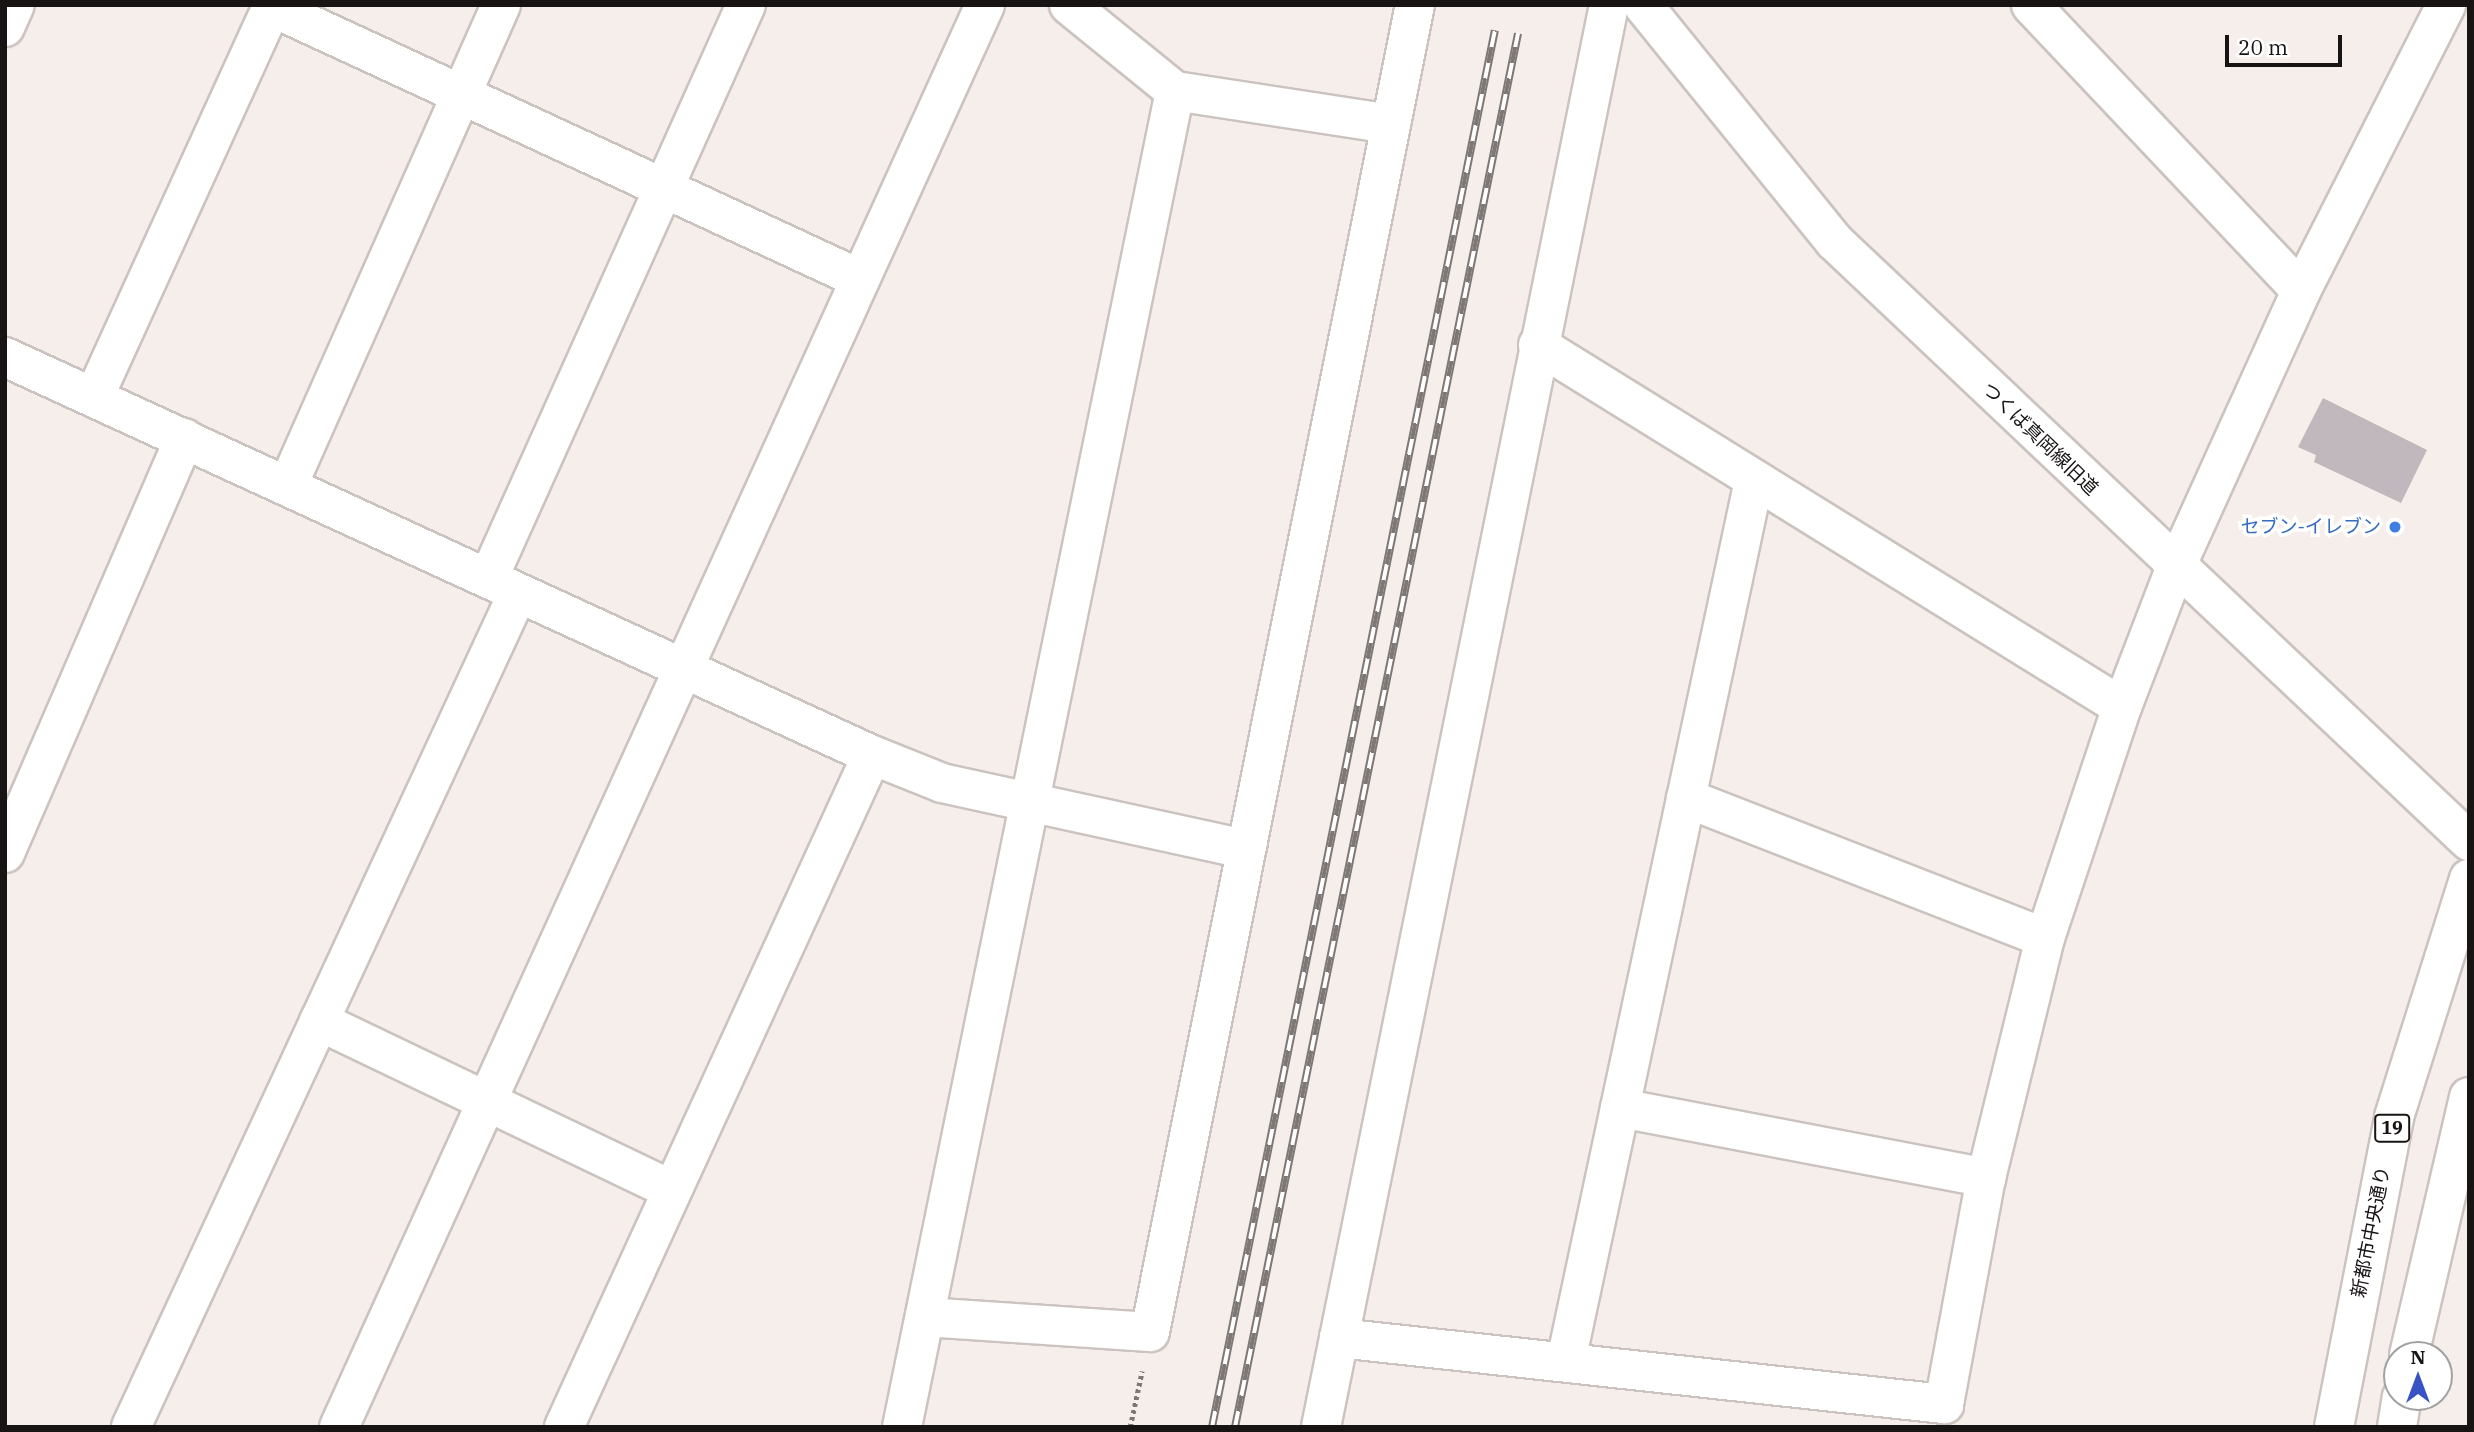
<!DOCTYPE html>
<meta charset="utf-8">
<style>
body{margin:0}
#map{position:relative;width:2474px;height:1432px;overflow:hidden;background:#f6eeea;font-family:"IBM Plex Serif","Noto Sans JP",serif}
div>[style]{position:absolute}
.building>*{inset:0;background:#c0b8bc}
.path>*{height:4.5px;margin-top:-2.25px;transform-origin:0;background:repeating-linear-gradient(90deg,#7c7775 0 3.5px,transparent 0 7px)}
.roads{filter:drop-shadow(2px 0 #cbc3bf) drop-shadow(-2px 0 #cbc3bf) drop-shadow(0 2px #cbc3bf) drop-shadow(0 -2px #cbc3bf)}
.minor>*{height:38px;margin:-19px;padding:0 19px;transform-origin:19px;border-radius:19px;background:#fff}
.major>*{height:38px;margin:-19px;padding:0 19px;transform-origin:19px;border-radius:19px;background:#fff}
.rail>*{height:8px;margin-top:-4px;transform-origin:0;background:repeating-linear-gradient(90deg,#fff 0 16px,#7d7876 0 32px);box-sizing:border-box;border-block:2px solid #7d7876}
.dots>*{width:19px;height:19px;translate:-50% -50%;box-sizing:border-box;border:4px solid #fff;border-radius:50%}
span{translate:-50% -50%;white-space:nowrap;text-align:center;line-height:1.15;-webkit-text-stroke:7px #fff;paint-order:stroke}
.shield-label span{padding:2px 5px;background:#fff;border:2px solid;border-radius:5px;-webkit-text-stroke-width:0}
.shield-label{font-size:18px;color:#171413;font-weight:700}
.street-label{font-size:19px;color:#171413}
.shop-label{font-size:19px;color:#366cbe}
.right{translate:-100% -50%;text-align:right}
.frame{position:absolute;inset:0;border:7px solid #171413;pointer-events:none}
.north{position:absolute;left:2383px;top:1341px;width:70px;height:70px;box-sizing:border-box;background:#fff;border:2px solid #a2a1a1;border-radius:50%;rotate:0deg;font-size:19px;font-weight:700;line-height:28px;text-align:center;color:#171413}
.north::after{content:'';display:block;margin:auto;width:24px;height:32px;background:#3953c5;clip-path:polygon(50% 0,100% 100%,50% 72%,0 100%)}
.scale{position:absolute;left:2225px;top:35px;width:117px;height:32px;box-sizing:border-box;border:4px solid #171413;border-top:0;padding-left:9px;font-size:21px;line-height:24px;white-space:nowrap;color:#171413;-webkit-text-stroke:5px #fff;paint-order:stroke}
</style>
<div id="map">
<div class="building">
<div style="clip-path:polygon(2323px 398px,2427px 450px,2401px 503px,2314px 462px,2316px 455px,2298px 447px)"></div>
</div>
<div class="path">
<div style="left:1130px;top:1427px;width:57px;rotate:-77.9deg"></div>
</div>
<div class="roads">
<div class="minor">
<div style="left:1069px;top:5px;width:136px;rotate:39.1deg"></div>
<div style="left:1175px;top:91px;width:218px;rotate:8.7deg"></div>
<div style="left:1643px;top:5px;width:304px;rotate:51deg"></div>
<div style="left:1834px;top:241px;width:874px;rotate:43.38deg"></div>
<div style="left:2031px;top:5px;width:393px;rotate:46.6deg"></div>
<div style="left:272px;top:7px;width:648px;rotate:24.82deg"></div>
<div style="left:5px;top:27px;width:24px;rotate:-66deg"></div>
<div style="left:1538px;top:345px;width:687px;rotate:31.79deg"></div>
<div style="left:2122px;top:707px;width:148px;rotate:-69deg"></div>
<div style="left:2175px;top:569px;width:305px;rotate:-65.6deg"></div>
<div style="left:2301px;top:291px;width:321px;rotate:-63.1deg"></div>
<div style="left:5px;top:357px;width:954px;rotate:24.66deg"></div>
<div style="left:872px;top:755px;width:75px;rotate:21.8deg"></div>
<div style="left:942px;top:783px;width:310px;rotate:12.3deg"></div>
<div style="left:94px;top:397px;width:431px;rotate:-65.5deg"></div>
<div style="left:288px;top:485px;width:525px;rotate:-66.07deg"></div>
<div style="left:489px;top:577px;width:627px;rotate:-65.81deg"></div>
<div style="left:1686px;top:798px;width:385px;rotate:21.3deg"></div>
<div style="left:5px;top:853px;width:452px;rotate:-66.6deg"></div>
<div style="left:319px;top:1021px;width:391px;rotate:25.6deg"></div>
<div style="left:1620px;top:1108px;width:373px;rotate:10.8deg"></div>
<div style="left:925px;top:1317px;width:225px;rotate:3.8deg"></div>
<div style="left:1150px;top:1332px;width:1353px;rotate:-78.71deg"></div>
<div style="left:1339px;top:1338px;width:609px;rotate:6.23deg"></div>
<div style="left:1944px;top:1404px;width:230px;rotate:-79.5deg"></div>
<div style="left:1986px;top:1178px;width:247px;rotate:-76.2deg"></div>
<div style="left:2045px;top:938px;width:243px;rotate:-71.6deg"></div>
<div style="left:1566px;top:1361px;width:901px;rotate:-77.95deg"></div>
<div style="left:131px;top:1427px;width:919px;rotate:-65.11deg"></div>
<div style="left:339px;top:1427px;width:1562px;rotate:-65.57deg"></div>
<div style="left:564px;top:1427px;width:739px;rotate:-65.38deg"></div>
<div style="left:902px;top:1427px;width:1364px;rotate:-78.45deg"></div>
<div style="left:1321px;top:1427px;width:1451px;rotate:-78.55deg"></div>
</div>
<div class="major">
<div style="left:2409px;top:1355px;width:265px;rotate:-76.9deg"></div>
<div style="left:2334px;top:1427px;width:316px;rotate:-79deg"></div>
<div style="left:2394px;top:1117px;width:250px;rotate:-72.5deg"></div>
<div style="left:2397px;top:1427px;width:30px;rotate:-81deg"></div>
</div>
</div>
<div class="rail">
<div style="left:1212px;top:1427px;width:1425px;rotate:-78.55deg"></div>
<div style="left:1235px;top:1427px;width:1422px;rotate:-78.52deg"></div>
</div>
<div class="dots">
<div style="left:2395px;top:527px;background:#3f7fe0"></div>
</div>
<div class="shield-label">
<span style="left:2392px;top:1128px">19</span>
</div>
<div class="street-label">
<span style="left:2040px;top:439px;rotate:44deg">つくば真岡線旧道</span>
<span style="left:2371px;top:1232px;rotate:-79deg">新都市中央通り</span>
</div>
<div class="shop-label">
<span class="right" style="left:2381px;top:527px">セブン-イレブン</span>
</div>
<div class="frame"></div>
<div class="north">N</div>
<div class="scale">20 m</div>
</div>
